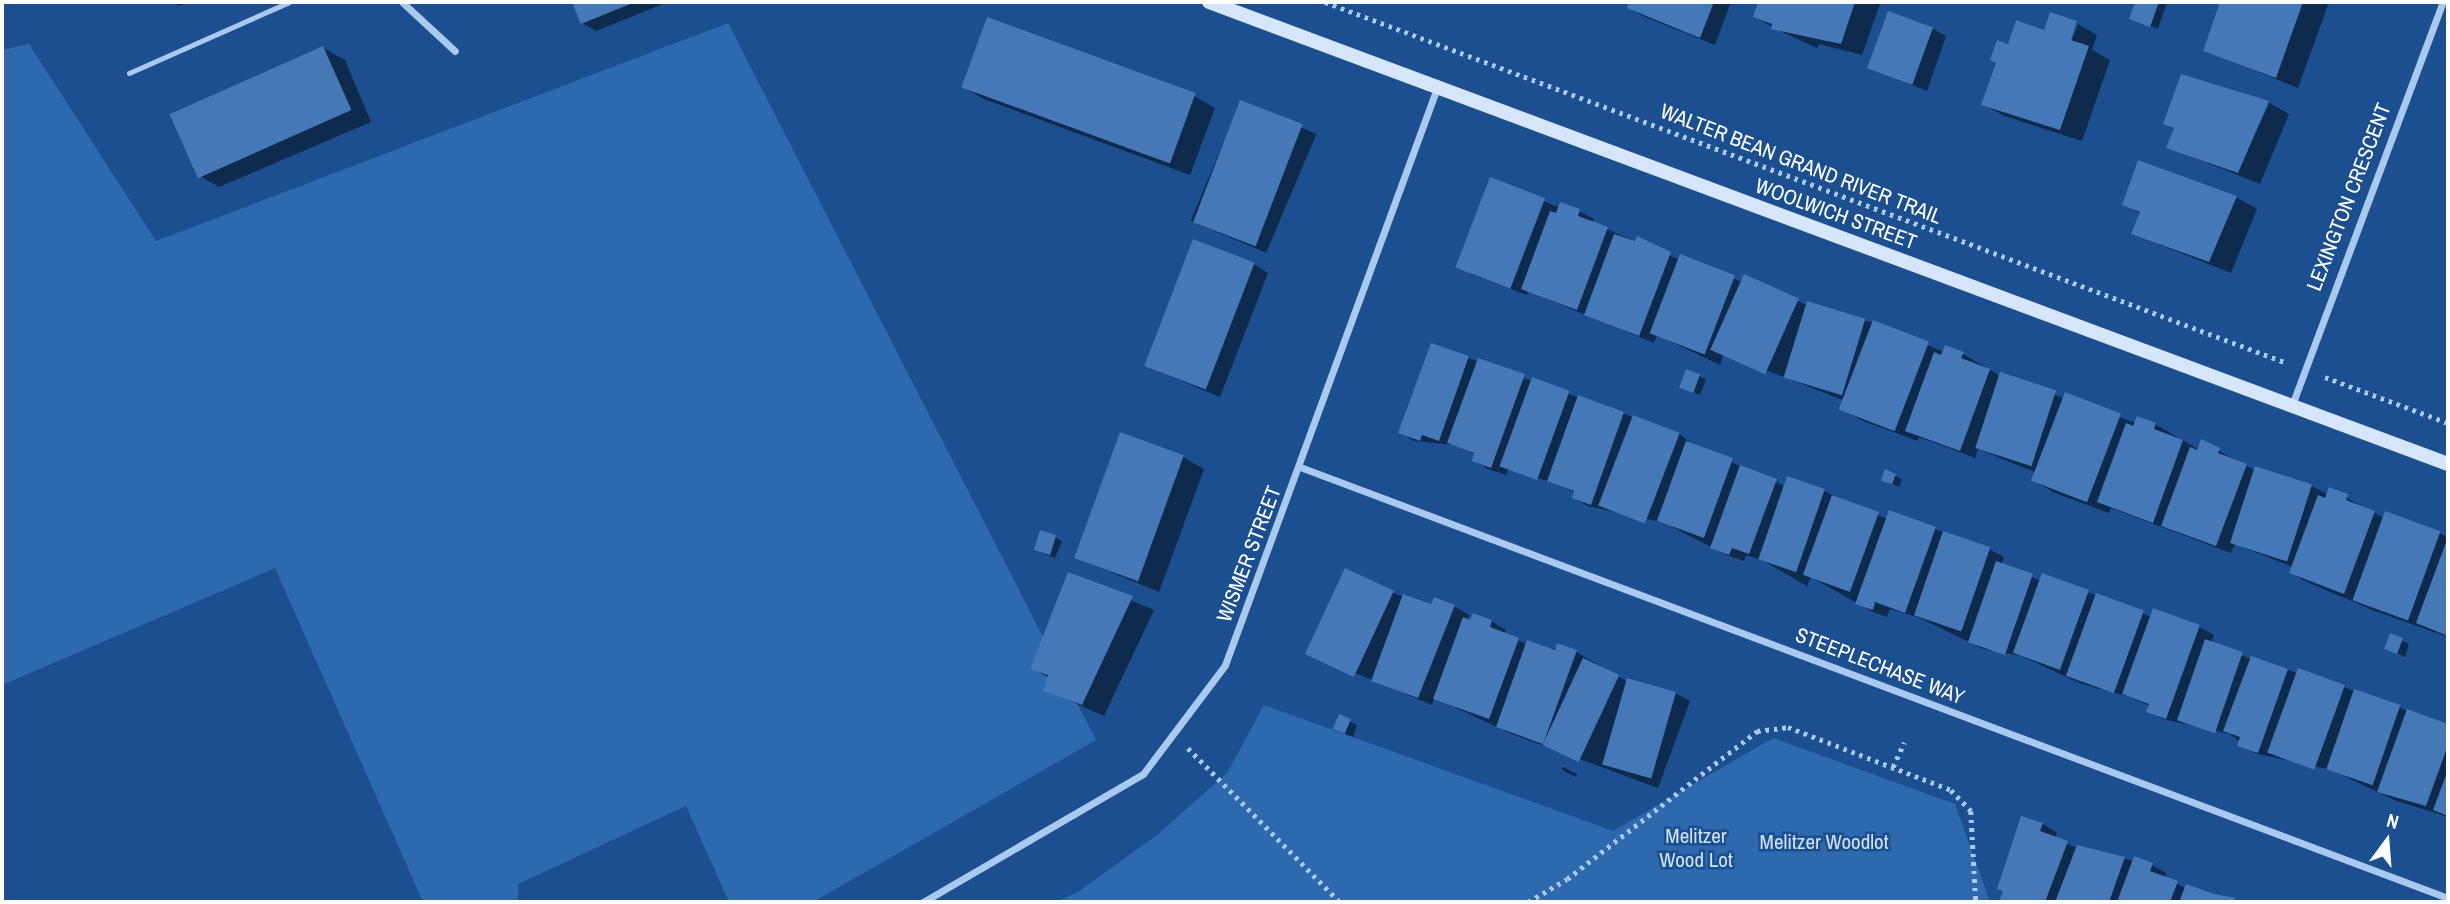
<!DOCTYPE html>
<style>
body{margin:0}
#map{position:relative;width:2450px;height:904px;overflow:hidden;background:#1b4f8f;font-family:"Archivo Narrow",sans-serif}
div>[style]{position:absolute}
.green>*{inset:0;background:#2e69ad}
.shadow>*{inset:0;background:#0007;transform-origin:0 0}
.building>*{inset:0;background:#4478b7;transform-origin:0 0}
.path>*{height:4.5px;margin-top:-2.25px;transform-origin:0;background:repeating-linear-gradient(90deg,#a9c9ee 0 3.5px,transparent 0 8.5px)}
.lane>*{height:5px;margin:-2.5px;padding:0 2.5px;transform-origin:2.5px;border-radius:2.5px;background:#a9c9ee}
.street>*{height:7px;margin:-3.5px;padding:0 3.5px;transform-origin:3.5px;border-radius:3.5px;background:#a9c9ee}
.secondary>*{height:14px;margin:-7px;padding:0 7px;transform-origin:7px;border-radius:7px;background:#d6e6fa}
span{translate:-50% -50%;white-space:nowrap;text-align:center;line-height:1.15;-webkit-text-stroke:5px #1b4f8f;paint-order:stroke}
.street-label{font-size:21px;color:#fff}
.park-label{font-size:21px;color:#cfe3fa}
.frame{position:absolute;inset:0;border:4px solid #fff;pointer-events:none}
.north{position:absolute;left:2352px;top:806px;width:70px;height:70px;-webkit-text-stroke:5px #1b4f8f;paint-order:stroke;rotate:16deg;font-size:19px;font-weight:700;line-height:28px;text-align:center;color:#fff}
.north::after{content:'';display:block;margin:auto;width:24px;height:32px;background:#fff;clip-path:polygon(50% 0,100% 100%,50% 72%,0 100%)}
</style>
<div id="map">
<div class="green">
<div style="clip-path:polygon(728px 23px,1096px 740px,813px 902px,729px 902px,686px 806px,518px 884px,518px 902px,423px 902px,275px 568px,2px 685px,2px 50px,29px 44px,156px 241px)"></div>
<div style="clip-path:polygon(1264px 705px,1613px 831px,1773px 738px,1955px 804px,1990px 902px,1055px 902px,1078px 892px,1157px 835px,1227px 773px)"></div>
</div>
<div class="shadow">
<div style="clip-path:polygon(172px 2px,188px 2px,179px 6px)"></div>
<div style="clip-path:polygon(573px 2px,662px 2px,663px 4px,596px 31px,582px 23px)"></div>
<div style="clip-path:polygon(1631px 2px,1731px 2px,1715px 45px,1643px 16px,1629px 8px)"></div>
<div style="clip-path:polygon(1760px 2px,1876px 2px,1880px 4px,1862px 55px,1819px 44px,1817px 48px,1776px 29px,1755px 17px)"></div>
<div style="clip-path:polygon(2137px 2px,2167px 2px,2158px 29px,2131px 18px)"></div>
<div style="clip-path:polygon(2222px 2px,2329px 2px,2298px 88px,2205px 50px)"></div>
<div style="clip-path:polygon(evenodd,2076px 23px,2097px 35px,2092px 50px,2110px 60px,2082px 141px,2004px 116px,1983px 104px,2045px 32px,2076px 23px,2074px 24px,2078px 24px,2069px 48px,2066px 47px,2074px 24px)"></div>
<div style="clip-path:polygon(1932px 28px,1946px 36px,1927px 91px,1870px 68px)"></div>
<div style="clip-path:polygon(323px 48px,345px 60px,371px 122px,219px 187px,198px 175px)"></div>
<div style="clip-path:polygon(evenodd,2182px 76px,2268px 102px,2289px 114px,2260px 184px,2168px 147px,2175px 129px,2165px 123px,2182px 76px,2266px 104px,2269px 104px,2249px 147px,2266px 104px)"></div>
<div style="clip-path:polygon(963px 87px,1194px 96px,1215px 108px,1190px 175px,984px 99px)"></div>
<div style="left:1241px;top:102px;width:82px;height:129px;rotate:23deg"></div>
<div style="clip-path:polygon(1491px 179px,1560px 208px,1561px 205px,1579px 211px,1594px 219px,1592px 223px,1680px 260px,1808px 305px,1874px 323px,1944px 352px,1963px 354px,2000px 376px,2136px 423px,2155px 424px,2199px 450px,2202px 442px,2256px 471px,2312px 486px,2328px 495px,2330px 489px,2384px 518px,2440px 533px,2448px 538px,2448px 637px,2375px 611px,2305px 581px,2291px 573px,2293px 567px,2235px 544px,2231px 553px,2111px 508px,2109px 513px,2055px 493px,2034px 481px,2037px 473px,1978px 449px,1975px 458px,1919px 437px,1918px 441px,1863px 421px,1842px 409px,1845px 401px,1787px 378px,1723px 355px,1720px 365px,1657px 335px,1654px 343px,1528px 291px,1527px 295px,1473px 275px,1459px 267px)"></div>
<div style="clip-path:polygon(2236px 197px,2257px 209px,2231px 273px,2133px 234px,2141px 214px,2124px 204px)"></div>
<div style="clip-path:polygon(1254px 264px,1268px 273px,1220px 397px,1146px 366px)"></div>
<div style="clip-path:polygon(1432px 345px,1680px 434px,1693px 445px,1785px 486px,1824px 491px,1887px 519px,1935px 529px,1989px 549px,2004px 557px,2001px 565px,2041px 581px,2043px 575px,2152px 617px,2199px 627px,2214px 635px,2211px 643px,2251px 659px,2344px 687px,2448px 726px,2448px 817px,2394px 800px,2332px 770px,2254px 753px,2230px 734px,2163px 719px,2148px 711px,2150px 706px,2130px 697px,2082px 684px,2021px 656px,1983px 649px,1920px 618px,1890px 609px,1887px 617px,1871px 611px,1811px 577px,1807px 586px,1762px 560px,1746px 555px,1744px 561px,1726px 555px,1665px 523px,1588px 506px,1574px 498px,1576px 493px,1554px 483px,1508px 469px,1506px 475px,1488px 469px,1474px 460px,1476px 455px,1455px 445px,1414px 441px,1400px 432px)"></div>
<div style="clip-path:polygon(1699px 376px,1706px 380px,1700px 395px,1689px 391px)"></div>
<div style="clip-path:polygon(1183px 457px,1204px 469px,1159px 592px,1075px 557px)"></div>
<div style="clip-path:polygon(1886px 472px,1902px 479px,1899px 487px,1884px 480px)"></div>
<div style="clip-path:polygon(1055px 537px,1062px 541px,1055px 558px,1042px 553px)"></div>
<div style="clip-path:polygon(1069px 575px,1154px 610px,1104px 716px,1045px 690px,1049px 678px,1032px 668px)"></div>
<div style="clip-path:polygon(1393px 593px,1432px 606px,1454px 606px,1469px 615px,1467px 620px,1491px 621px,1506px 630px,1504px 634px,1528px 645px,1576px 652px,1628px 682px,1675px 693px,1690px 701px,1658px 788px,1512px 734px,1435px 698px,1432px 705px,1317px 657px)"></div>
<div style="clip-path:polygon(2391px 635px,2409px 644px,2405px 657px,2386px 648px)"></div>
<div style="clip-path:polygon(1340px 717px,1357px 725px,1353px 737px,1342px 733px)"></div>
<div style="left:1563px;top:767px;width:16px;height:3px;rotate:27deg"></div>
<div style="clip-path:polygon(2022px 818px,2043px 824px,2057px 833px,2055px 838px,2077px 848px,2152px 865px,2166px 873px,2165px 878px,2186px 888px,2239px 902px,2001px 902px)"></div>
</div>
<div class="building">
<div style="clip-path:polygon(572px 2px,635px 2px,581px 24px)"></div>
<div style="clip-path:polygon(1629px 2px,1714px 2px,1700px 38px,1627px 8px)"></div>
<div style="clip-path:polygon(1758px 2px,1855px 2px,1841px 44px,1771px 29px,1772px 24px,1753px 17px)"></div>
<div style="clip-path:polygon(2135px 2px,2159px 2px,2150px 27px,2129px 19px)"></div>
<div style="clip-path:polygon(2220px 2px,2303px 2px,2276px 78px,2203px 51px)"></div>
<div style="left:1888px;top:11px;width:48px;height:61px;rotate:20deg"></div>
<div style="clip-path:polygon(2050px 12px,2077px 21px,2071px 40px,2089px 46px,2060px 130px,1981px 105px,1996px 63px,1990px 60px,1997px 40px,2008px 44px,2016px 20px,2044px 30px)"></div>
<div style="left:987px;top:17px;width:222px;height:75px;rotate:20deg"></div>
<div style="left:323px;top:46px;width:70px;height:168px;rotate:66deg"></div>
<div style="clip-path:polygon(2181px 74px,2269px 101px,2238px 173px,2166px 148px,2174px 128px,2163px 124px)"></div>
<div style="left:1240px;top:100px;width:67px;height:131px;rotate:21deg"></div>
<div style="clip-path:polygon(2138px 160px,2237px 196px,2209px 262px,2131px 234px,2140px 212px,2122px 205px)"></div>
<div style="left:1490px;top:177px;width:59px;height:97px;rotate:21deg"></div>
<div style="clip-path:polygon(1560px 202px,1580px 209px,1578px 216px,1608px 227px,1577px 310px,1521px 289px,1550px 211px,1556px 213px)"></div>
<div style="clip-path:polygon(1614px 234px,1635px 241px,1637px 236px,1671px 252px,1639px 336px,1584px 315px)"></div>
<div style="left:1193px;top:239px;width:66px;height:136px;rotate:21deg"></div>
<div style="left:1680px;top:254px;width:59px;height:85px;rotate:21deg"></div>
<div style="left:1744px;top:274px;width:60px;height:83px;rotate:24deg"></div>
<div style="left:1807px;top:301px;width:61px;height:80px;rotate:17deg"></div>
<div style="left:1873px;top:320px;width:60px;height:96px;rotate:21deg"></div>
<div style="clip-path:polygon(1431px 343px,1469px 356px,1439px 441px,1422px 435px,1420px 441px,1398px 433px)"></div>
<div style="clip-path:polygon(1945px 345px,1964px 352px,1961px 358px,1990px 369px,1960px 451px,1905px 431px,1934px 352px,1941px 355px)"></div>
<div style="clip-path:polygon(1478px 358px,1525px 374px,1491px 468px,1472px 461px,1474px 453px,1447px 443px)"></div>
<div style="left:1686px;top:369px;width:15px;height:20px;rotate:20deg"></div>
<div style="left:2000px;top:372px;width:59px;height:80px;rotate:18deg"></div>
<div style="left:1532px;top:377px;width:40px;height:95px;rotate:20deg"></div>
<div style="left:2065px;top:392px;width:60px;height:95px;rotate:21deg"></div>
<div style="clip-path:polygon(1578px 395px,1624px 412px,1591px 505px,1572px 498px,1574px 491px,1547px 481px)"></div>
<div style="left:1633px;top:415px;width:50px;height:97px;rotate:21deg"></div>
<div style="clip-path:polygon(2137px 416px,2156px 423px,2154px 429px,2183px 440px,2153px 523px,2097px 502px,2126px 423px,2133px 426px)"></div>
<div style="left:1120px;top:432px;width:68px;height:134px;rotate:20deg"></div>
<div style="clip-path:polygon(2201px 439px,2220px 448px,2218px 453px,2247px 464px,2216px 546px,2161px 526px,2190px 447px,2197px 450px)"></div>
<div style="left:1686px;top:441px;width:50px;height:85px;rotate:20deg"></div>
<div style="clip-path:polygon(1740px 465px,1777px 479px,1749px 554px,1732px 548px,1729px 555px,1710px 548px)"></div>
<div style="left:2255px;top:466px;width:60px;height:81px;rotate:18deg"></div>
<div style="clip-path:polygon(1885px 469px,1896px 474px,1892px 484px,1881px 481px)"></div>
<div style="left:1787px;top:476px;width:40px;height:88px;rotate:19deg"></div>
<div style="clip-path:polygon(2329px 487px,2348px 494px,2346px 500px,2375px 511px,2344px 594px,2289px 573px,2318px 495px,2325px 498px)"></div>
<div style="left:1832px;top:495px;width:50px;height:85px;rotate:20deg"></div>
<div style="clip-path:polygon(1889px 510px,1936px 527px,1905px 613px,1875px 602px,1873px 610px,1855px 604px)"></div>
<div style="left:2385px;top:511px;width:59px;height:95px;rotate:20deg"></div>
<div style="left:1040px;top:530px;width:17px;height:21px;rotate:17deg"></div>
<div style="left:1943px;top:531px;width:50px;height:89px;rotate:19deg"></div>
<div style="clip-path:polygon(2448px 537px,2448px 636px,2416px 623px)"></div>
<div style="left:1996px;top:561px;width:39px;height:86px;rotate:19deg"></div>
<div style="left:1345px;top:568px;width:54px;height:95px;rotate:25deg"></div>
<div style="clip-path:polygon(1068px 572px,1133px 596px,1082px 705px,1043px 691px,1048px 675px,1030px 669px)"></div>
<div style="left:2042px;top:573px;width:50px;height:85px;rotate:20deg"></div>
<div style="left:2096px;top:593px;width:51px;height:88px;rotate:20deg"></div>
<div style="clip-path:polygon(1403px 594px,1431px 604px,1434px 597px,1455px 605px,1418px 698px,1371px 681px)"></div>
<div style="clip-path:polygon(2153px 608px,2200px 625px,2166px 719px,2146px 712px,2149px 704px,2122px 694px)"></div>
<div style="clip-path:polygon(1473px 613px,1492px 620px,1490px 627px,1519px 638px,1489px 719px,1433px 699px,1463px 617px,1470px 620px)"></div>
<div style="left:2390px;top:633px;width:14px;height:17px;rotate:21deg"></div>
<div style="left:2205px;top:639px;width:40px;height:86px;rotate:19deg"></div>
<div style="clip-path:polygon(1527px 640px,1555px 650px,1557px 643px,1577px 650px,1543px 744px,1496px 727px)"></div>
<div style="clip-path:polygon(2251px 656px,2288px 669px,2258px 753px,2237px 746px,2240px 737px,2223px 731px)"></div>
<div style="left:1583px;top:658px;width:40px;height:96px;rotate:25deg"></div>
<div style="left:2298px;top:668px;width:50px;height:90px;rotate:20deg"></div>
<div style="left:1627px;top:678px;width:51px;height:90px;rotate:16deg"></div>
<div style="left:2354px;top:689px;width:49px;height:85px;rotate:19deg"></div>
<div style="clip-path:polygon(2407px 709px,2448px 724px,2448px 745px,2426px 806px,2377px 792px)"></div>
<div style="left:1339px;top:714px;width:13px;height:16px;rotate:23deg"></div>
<div style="clip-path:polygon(2448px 770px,2448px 816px,2433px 810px)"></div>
<div style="clip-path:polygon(2021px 816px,2043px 823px,2040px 831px,2068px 841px,2045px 902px,1999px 902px,2003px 891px,1997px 889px)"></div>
<div style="clip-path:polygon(2077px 845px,2125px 857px,2109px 902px,2055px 902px)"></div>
<div style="clip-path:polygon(2134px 856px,2153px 863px,2150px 871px,2178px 881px,2170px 902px,2117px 902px)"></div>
<div style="clip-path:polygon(2186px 884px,2214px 894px,2235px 898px,2233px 902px,2179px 902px)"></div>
</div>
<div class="path">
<div style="left:1325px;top:2px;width:1028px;rotate:20.57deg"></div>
<div style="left:2325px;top:377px;width:131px;rotate:20.5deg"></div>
<div style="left:1188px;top:748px;width:216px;rotate:45.4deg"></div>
<div style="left:1893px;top:767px;width:27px;rotate:-66deg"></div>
<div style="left:1528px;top:902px;width:45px;rotate:-30.5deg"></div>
<div style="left:1567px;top:879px;width:241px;rotate:-37.9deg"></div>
<div style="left:1757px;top:731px;width:31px;rotate:-7deg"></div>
<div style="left:1788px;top:727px;width:175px;rotate:21.1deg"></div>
<div style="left:1951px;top:790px;width:29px;rotate:46deg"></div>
<div style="left:1971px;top:811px;width:91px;rotate:86.9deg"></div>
</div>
<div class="lane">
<div style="left:129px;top:73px;width:175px;rotate:-23.9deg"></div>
</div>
<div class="street">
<div style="left:402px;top:2px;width:72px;rotate:42.8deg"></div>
<div style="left:2292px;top:405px;width:430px;rotate:-69.5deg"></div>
<div style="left:1300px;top:467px;width:1226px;rotate:20.58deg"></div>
<div style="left:923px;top:902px;width:255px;rotate:-30.2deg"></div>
<div style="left:1143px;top:774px;width:136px;rotate:-53deg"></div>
<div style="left:1225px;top:665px;width:615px;rotate:-69.83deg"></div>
</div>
<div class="secondary">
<div style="left:1209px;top:2px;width:1322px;rotate:20.45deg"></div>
</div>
<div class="street-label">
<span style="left:1801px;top:164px;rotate:21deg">WALTER BEAN GRAND RIVER TRAIL</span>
<span style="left:2349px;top:197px;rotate:-69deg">LEXINGTON CRESCENT</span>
<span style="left:1836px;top:214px;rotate:20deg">WOOLWICH STREET</span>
<span style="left:1249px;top:554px;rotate:-69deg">WISMER STREET</span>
<span style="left:1880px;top:666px;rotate:21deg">STEEPLECHASE WAY</span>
</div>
<div class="park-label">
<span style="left:1696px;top:848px">Melitzer<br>Wood Lot</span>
<span style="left:1824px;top:842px">Melitzer Woodlot</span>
</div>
<div class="frame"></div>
<div class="north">N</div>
</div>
